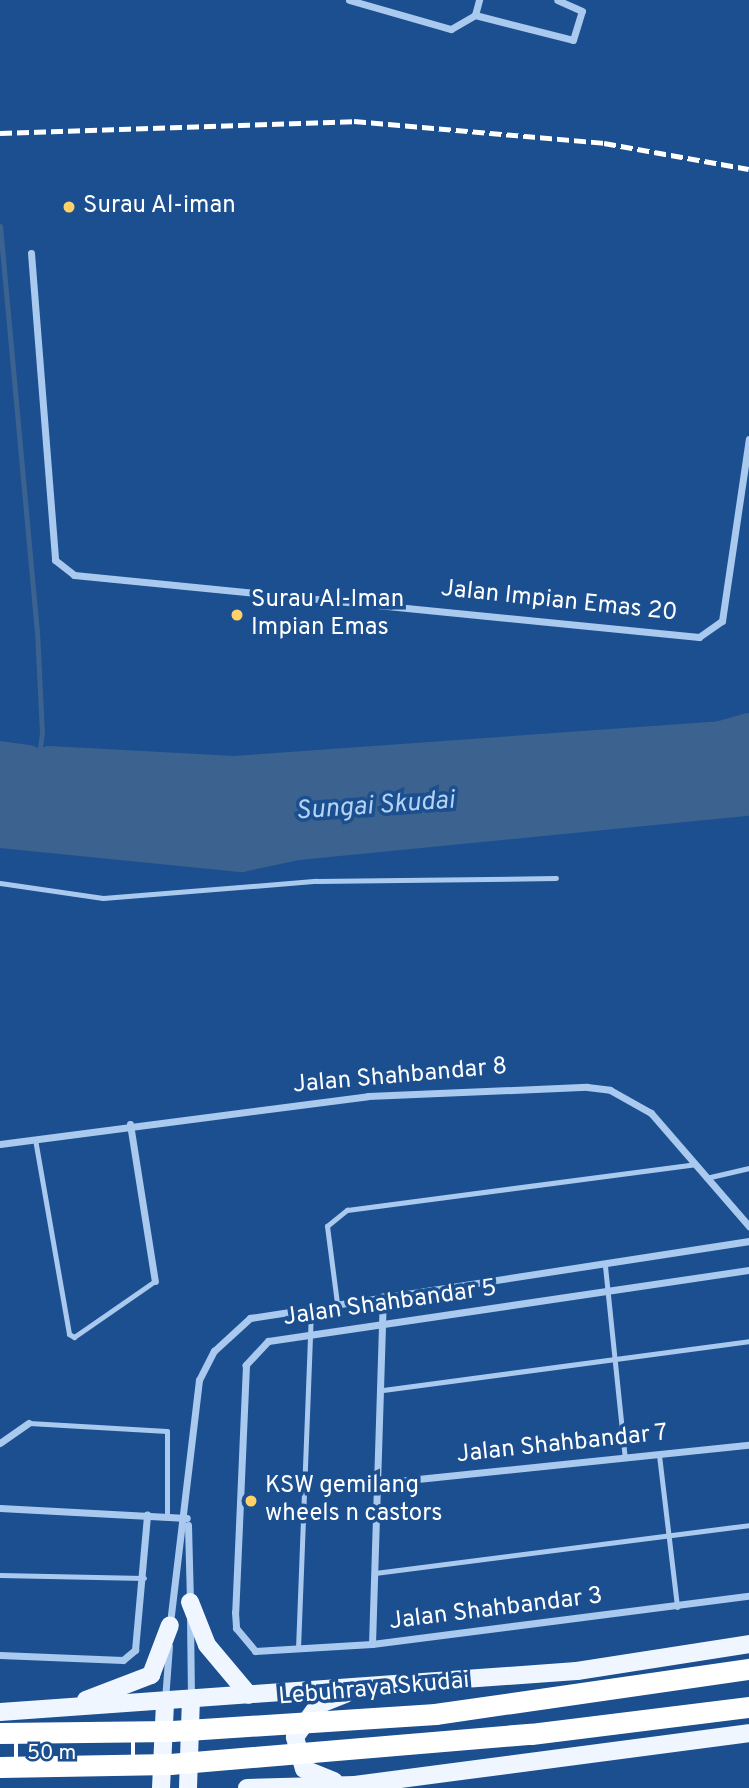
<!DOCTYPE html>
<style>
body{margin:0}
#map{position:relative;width:749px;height:1788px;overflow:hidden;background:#1b4f8f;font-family:Overpass,sans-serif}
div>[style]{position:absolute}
.water>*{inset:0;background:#3c6290}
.stream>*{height:5px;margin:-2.5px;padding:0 2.5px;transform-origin:2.5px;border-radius:2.5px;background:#3c6290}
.river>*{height:30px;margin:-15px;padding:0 15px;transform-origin:15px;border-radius:15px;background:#3c6290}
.lane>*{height:5px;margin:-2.5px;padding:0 2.5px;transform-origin:2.5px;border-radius:2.5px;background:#a9c9ee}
.street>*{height:7px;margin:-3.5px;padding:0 3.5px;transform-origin:3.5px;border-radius:3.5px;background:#a9c9ee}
.primary>*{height:18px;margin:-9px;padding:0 9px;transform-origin:9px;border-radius:9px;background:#f0f6ff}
.rail>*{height:5px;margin-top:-2.5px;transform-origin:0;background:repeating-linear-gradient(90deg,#fff 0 12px,transparent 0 17px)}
.highway-bridge>*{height:21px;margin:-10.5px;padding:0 10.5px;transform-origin:10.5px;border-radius:10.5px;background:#fff}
.dots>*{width:19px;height:19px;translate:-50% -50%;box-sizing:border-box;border:4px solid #1b4f8f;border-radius:50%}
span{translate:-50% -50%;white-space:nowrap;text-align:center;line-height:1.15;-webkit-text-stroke:7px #1b4f8f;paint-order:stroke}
.poi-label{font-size:24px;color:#fff}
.left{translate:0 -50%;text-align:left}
.street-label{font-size:24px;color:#fff}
.water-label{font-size:26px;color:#b5d3f5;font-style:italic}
.scale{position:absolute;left:14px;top:1742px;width:121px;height:32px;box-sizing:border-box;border:4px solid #fff;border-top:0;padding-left:9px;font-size:21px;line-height:24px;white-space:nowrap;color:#fff;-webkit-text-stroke:5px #1b4f8f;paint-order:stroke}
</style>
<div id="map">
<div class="water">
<div style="clip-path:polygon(749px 728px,749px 801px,298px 845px,241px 857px,0 833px,0 756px,234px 771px,721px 736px)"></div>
</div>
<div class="stream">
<div style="left:0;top:226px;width:407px;rotate:84.8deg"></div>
<div style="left:37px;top:631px;width:102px;rotate:87.2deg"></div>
<div style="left:42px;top:733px;width:34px;rotate:98deg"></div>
</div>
<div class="river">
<div style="left:0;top:756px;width:29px;rotate:8deg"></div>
<div style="left:49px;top:761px;width:185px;rotate:3.1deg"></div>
<div style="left:234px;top:771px;width:488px;rotate:-4.1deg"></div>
<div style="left:721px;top:736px;width:29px;rotate:-16deg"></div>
<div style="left:0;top:833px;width:242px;rotate:5.7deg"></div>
<div style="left:241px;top:857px;width:58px;rotate:-11.9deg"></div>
<div style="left:298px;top:845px;width:453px;rotate:-5.6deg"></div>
</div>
<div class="lane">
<div style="left:0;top:883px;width:104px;rotate:8.3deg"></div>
<div style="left:103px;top:898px;width:214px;rotate:-4.6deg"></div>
<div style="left:316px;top:881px;width:240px;rotate:-0.7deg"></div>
<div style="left:35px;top:1139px;width:198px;rotate:80.1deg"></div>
<div style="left:69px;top:1334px;width:6px;rotate:31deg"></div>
<div style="left:74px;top:1337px;width:98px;rotate:-34.7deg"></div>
<div style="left:706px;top:1178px;width:44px;rotate:-13.1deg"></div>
<div style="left:605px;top:1266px;width:193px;rotate:84.1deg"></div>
<div style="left:337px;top:1303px;width:78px;rotate:-97.4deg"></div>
<div style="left:327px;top:1226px;width:26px;rotate:-39deg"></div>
<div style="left:347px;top:1210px;width:351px;rotate:-7.5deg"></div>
<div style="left:383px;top:1390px;width:369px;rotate:-7.6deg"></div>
<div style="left:29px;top:1423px;width:138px;rotate:3.3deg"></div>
<div style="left:167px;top:1431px;width:84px;rotate:90deg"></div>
<div style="left:659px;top:1455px;width:153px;rotate:83.2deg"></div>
<div style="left:375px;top:1573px;width:377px;rotate:-7.3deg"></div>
<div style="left:0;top:1575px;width:144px;rotate:1.2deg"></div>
<div style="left:298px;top:1649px;width:343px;rotate:-87.8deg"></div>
</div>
<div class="street">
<div style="left:349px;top:0;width:106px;rotate:15.9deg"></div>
<div style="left:451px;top:29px;width:28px;rotate:-30deg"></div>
<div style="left:475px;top:15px;width:16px;rotate:-75deg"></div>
<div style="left:475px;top:15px;width:101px;rotate:14.3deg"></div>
<div style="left:573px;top:40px;width:30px;rotate:-73deg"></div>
<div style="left:582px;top:11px;width:27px;rotate:-156deg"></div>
<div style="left:31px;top:253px;width:308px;rotate:85.5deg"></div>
<div style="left:55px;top:560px;width:24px;rotate:38deg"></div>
<div style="left:74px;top:575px;width:628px;rotate:5.67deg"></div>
<div style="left:699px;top:637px;width:28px;rotate:-35deg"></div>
<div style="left:722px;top:621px;width:184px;rotate:-81.6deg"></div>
<div style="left:130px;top:1124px;width:159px;rotate:81deg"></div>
<div style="left:0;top:1144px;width:371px;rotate:-7.4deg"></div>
<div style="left:368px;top:1096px;width:219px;rotate:-2.4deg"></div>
<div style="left:587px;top:1087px;width:23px;rotate:7deg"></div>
<div style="left:610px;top:1090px;width:47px;rotate:29.3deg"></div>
<div style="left:651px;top:1113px;width:150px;rotate:49.1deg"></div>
<div style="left:749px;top:1270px;width:486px;rotate:171.6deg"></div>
<div style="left:268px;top:1341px;width:33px;rotate:133deg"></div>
<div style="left:246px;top:1365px;width:247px;rotate:92.5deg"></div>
<div style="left:235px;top:1612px;width:16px;rotate:86deg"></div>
<div style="left:236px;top:1628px;width:30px;rotate:50deg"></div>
<div style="left:255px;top:1651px;width:117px;rotate:-3.4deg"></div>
<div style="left:372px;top:1644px;width:380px;rotate:-7.3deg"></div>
<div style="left:0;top:1443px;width:35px;rotate:-35deg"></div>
<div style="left:379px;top:1483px;width:372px;rotate:-5.9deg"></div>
<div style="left:0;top:1508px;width:187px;rotate:3.1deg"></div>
<div style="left:188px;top:1525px;width:76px;rotate:88.5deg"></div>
<div style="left:190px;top:1616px;width:83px;rotate:89.3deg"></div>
<div style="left:170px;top:1623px;width:245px;rotate:-83.2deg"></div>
<div style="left:199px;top:1380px;width:33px;rotate:-63deg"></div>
<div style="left:214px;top:1351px;width:49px;rotate:-42.5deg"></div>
<div style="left:250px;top:1318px;width:505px;rotate:-8.77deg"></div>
<div style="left:372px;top:1644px;width:348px;rotate:-88.2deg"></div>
<div style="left:0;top:1655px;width:123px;rotate:2.3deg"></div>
<div style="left:123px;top:1660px;width:16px;rotate:-40deg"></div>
<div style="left:135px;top:1650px;width:136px;rotate:-84.9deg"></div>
<div style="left:165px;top:1700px;width:54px;rotate:-85.8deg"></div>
</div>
<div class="primary">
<div style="left:190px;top:1602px;width:46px;rotate:68.4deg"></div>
<div style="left:207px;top:1645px;width:65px;rotate:50deg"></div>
<div style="left:86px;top:1700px;width:70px;rotate:-21deg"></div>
<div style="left:151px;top:1675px;width:53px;rotate:-69.2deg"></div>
<div style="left:0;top:1712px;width:578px;rotate:-4.06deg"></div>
<div style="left:577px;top:1671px;width:174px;rotate:-8.9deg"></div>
<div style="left:334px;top:1781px;width:32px;rotate:-158deg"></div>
<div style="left:304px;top:1769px;width:33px;rotate:-106deg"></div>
<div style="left:295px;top:1737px;width:39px;rotate:-54deg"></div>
<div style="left:318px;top:1705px;width:29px;rotate:-22deg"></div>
<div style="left:161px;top:1788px;width:86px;rotate:-87.3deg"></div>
<div style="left:188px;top:1788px;width:89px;rotate:-88.1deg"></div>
<div style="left:247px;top:1788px;width:108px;rotate:-1.6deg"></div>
<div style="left:355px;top:1785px;width:397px;rotate:-7.5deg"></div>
</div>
<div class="rail">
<div style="left:0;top:133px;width:354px;rotate:-1.9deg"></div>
<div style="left:354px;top:121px;width:251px;rotate:5deg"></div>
<div style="left:604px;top:143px;width:147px;rotate:10.2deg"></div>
</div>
<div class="highway-bridge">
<div style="left:0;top:1733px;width:172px;rotate:-0.7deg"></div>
<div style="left:172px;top:1731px;width:264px;rotate:-3.7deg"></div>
<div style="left:435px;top:1714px;width:317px;rotate:-8.2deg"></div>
<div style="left:0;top:1767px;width:170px;rotate:-1deg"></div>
<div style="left:170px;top:1764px;width:362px;rotate:-4.8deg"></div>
<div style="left:531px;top:1734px;width:220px;rotate:-7.1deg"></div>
</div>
<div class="dots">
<div style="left:69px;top:207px;background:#ffd166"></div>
<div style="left:237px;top:615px;background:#ffd166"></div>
<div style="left:251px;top:1501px;background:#ffd166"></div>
</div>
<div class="poi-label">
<span class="left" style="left:83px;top:207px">Surau Al-iman</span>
<span class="left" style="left:251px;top:615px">Surau Al-Iman<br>Impian Emas</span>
<span class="left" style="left:265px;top:1501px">KSW gemilang<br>wheels n castors</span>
</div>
<div class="street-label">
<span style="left:559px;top:602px;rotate:6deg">Jalan Impian Emas 20</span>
<span style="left:400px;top:1077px;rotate:-5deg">Jalan Shahbandar 8</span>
<span style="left:390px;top:1304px;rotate:-8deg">Jalan Shahbandar 5</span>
<span style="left:562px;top:1445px;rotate:-6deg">Jalan Shahbandar 7</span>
<span style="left:496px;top:1610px;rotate:-7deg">Jalan Shahbandar 3</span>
<span style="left:374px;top:1690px;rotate:-5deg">Lebuhraya Skudai</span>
</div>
<div class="water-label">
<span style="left:375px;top:807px;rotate:-4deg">Sungai Skudai</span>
</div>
<div class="scale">50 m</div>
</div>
